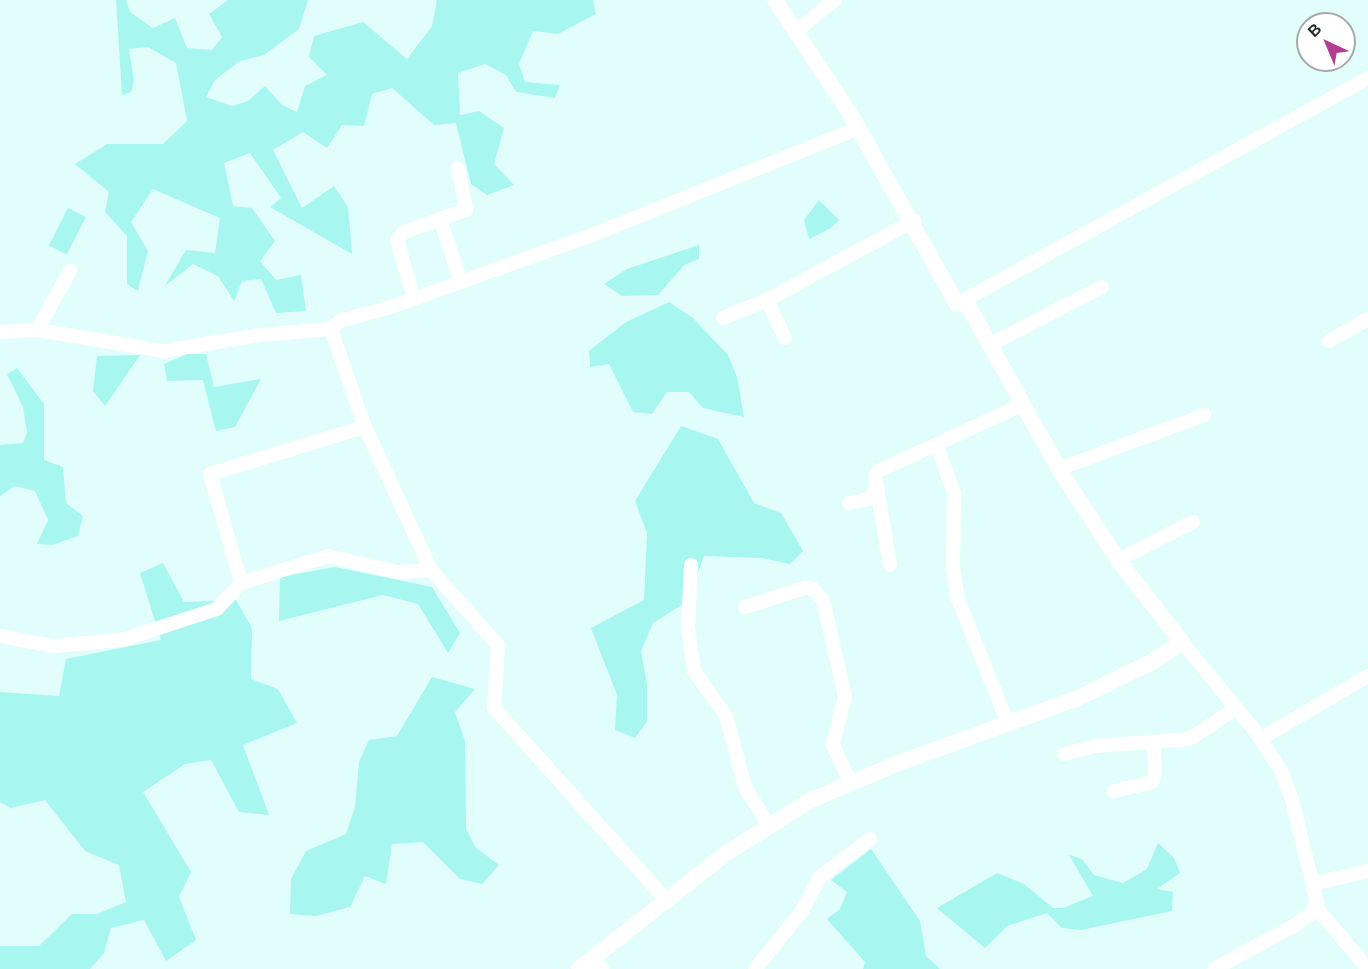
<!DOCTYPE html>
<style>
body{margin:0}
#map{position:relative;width:1368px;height:969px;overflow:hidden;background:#e1fefc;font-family:Arial,sans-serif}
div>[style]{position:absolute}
.green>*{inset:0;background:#a7f6f0;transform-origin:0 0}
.minor>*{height:14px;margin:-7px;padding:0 7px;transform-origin:7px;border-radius:7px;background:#fff}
.tertiary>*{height:16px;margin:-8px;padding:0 8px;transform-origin:8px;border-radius:8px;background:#fff}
span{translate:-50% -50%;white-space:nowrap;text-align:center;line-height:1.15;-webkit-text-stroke:5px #fff;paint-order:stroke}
.north{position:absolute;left:1296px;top:12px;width:60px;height:60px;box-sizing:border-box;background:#fff;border:2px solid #a5a9a9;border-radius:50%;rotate:316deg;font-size:16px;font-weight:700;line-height:24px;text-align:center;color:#1e2928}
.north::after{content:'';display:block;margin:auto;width:21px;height:27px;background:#b43d94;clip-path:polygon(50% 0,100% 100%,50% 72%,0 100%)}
</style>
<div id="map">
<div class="green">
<div style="clip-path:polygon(116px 0,126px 0,130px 12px,153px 28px,175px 18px,187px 48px,212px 50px,222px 37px,209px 14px,228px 0,308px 0,299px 29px,264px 55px,240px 61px,215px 80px,206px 97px,232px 106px,248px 101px,265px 86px,282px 105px,297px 112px,305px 86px,327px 75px,309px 57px,314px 36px,363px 22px,407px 59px,432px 26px,437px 0,593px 0,596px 14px,558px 34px,533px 31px,519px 64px,525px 82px,560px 85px,555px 98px,516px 92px,506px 75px,485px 64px,458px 73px,460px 115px,479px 111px,504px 128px,494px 164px,514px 185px,487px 195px,471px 184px,456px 123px,434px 125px,392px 88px,372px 94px,364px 126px,342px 125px,327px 148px,303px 132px,273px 150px,302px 208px,334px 186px,348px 207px,352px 254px,270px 207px,281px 198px,250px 153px,224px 163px,233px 206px,252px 208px,275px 241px,260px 261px,276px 280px,301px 275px,306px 311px,276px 313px,261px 279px,242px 281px,234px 301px,218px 276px,193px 264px,165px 286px,186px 250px,215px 253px,220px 218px,153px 189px,131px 222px,148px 251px,138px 291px,127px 284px,127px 236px,105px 212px,109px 192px,75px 164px,107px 144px,163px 144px,187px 121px,176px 63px,148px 47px,129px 49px,134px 81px,131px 92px,122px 95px)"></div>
<div style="clip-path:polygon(819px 200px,839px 220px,831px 228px,809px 239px,804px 220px)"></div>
<div style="left:68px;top:208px;width:20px;height:42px;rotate:27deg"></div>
<div style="clip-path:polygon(699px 245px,699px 259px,684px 265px,658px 295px,622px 296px,604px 284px,627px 269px)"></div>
<div style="clip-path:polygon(669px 302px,693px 318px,728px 355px,737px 377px,744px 417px,703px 408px,689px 392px,667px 392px,652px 414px,633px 412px,609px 364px,590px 367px,589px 351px,626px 322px)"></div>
<div style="clip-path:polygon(187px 354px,206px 354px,214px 387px,261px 379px,235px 427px,216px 431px,203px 380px,167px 381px,164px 364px)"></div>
<div style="clip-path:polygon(140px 355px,105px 406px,93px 391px,97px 356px)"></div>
<div style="clip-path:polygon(17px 368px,44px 404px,44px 460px,63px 467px,66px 503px,83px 516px,78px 536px,52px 545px,37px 544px,48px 520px,35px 491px,15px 486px,0 496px,0 445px,23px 443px,27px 432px,23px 407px,7px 374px)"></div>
<div style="clip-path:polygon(681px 426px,718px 439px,754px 503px,781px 513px,803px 551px,790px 564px,762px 558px,704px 556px,688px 601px,653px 623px,641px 651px,647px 685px,647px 721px,635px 738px,615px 730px,617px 695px,591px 628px,644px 600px,647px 533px,635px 501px)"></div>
<div style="clip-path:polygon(163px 563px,184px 602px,236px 600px,252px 628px,251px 679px,278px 689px,297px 723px,243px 745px,269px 815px,239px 812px,211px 760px,185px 764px,143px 792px,191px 872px,179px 897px,196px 940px,166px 961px,144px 920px,111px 928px,104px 953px,90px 969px,0 969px,0 946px,39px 946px,72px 914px,97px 914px,126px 902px,119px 865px,85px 851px,45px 800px,11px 808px,0 802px,0 692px,59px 696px,66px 659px,161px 640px,140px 573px)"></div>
<div style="clip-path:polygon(335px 567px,432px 587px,460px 633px,448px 653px,418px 604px,383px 595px,279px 621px,280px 577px)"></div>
<div style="clip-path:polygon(432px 677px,475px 689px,455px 712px,465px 741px,466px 829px,476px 848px,499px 865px,482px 884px,460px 879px,423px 842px,392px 844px,386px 884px,365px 876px,350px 907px,316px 916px,290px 914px,291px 879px,306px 851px,346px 834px,355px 807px,359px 762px,369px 740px,397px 736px)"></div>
<div style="clip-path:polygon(1158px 843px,1174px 858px,1180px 873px,1157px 889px,1173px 892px,1172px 911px,1081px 930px,1062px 928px,1047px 913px,1007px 926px,985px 948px,937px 908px,997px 873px,1024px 884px,1053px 908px,1063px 908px,1093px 896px,1069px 855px,1082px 859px,1094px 875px,1123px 883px,1147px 869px)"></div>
<div style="clip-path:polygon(871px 849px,920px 921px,926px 956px,940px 969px,863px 969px,865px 962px,827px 919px,840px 909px,847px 892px,831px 880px)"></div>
</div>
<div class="minor">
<div style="left:798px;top:30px;width:47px;rotate:-39.8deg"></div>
<div style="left:440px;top:219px;width:66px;rotate:71.6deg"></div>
<div style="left:414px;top:299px;width:61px;rotate:-106.1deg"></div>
<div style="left:397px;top:240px;width:11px;rotate:-49deg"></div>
<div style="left:404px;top:232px;width:66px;rotate:-19.5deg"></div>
<div style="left:466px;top:210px;width:42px;rotate:-101deg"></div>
<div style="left:767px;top:300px;width:42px;rotate:64.7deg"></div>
<div style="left:957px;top:304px;width:469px;rotate:-28.8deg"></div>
<div style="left:723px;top:318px;width:48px;rotate:-22.2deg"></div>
<div style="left:767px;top:300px;width:167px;rotate:-28.3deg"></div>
<div style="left:331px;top:329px;width:104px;rotate:70.9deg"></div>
<div style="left:365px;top:427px;width:157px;rotate:65.2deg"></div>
<div style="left:431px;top:570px;width:101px;rotate:48.2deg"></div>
<div style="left:498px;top:645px;width:63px;rotate:93.6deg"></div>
<div style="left:494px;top:708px;width:258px;rotate:48.1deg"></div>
<div style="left:37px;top:330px;width:68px;rotate:-60.8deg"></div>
<div style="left:0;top:332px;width:37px;rotate:-3deg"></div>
<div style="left:37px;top:330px;width:129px;rotate:9.4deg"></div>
<div style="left:164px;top:351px;width:97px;rotate:-9.5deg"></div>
<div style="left:260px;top:335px;width:71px;rotate:-4.8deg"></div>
<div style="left:331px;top:329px;width:12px;rotate:-42deg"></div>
<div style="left:340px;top:321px;width:53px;rotate:-15.4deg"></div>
<div style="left:391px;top:307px;width:222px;rotate:-19.7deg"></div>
<div style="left:600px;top:232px;width:279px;rotate:-21.9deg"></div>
<div style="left:1329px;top:341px;width:45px;rotate:-29.4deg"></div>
<div style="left:989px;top:345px;width:127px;rotate:-27.2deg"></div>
<div style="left:937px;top:446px;width:50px;rotate:70.1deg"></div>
<div style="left:954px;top:493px;width:74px;rotate:90.8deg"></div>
<div style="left:953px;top:567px;width:30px;rotate:82deg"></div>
<div style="left:957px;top:597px;width:136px;rotate:68deg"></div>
<div style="left:1059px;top:469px;width:155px;rotate:-20.4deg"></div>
<div style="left:849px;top:503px;width:20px;rotate:-11deg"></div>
<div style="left:869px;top:499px;width:14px;rotate:-54deg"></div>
<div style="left:1118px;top:560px;width:84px;rotate:-26.9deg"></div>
<div style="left:691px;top:565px;width:62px;rotate:92.8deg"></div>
<div style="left:688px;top:627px;width:44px;rotate:82.2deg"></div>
<div style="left:694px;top:671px;width:55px;rotate:54.6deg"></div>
<div style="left:726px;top:716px;width:73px;rotate:75deg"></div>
<div style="left:745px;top:787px;width:46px;rotate:58.4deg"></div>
<div style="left:890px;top:565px;width:90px;rotate:-99.6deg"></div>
<div style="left:875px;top:476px;width:6px;rotate:-59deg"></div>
<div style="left:878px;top:471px;width:158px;rotate:-24.6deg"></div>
<div style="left:241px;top:583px;width:113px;rotate:-105.9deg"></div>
<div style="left:210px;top:474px;width:162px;rotate:-16.9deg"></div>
<div style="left:745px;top:607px;width:63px;rotate:-17.6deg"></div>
<div style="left:805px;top:588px;width:8px;rotate:7deg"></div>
<div style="left:813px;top:589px;width:15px;rotate:48deg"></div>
<div style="left:823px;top:600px;width:98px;rotate:77.1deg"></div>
<div style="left:845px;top:696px;width:50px;rotate:103.8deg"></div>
<div style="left:833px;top:745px;width:42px;rotate:64.7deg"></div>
<div style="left:0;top:636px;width:54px;rotate:10.7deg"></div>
<div style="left:53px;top:646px;width:69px;rotate:-5deg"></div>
<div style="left:122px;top:640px;width:100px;rotate:-18.1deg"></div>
<div style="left:217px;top:609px;width:35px;rotate:-47deg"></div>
<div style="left:241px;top:583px;width:91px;rotate:-17.2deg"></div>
<div style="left:328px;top:556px;width:72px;rotate:12.9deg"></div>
<div style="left:398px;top:572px;width:33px;rotate:-3deg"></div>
<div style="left:1182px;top:642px;width:115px;rotate:50.6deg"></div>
<div style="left:1255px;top:731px;width:49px;rotate:56.6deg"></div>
<div style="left:1282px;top:772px;width:29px;rotate:70deg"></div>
<div style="left:1292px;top:799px;width:107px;rotate:76.5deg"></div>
<div style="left:1317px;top:903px;width:13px;rotate:122deg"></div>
<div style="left:1310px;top:914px;width:16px;rotate:142deg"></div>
<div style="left:1297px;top:924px;width:94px;rotate:151.5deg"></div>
<div style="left:1260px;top:739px;width:125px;rotate:-30.3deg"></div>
<div style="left:1064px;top:754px;width:32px;rotate:-14deg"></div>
<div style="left:1095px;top:746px;width:95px;rotate:-4.2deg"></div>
<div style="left:1190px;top:739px;width:55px;rotate:-34deg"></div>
<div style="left:1114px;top:791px;width:39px;rotate:-13deg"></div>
<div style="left:1152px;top:782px;width:8px;rotate:-67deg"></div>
<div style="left:1155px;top:775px;width:31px;rotate:-92deg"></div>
<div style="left:1312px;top:884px;width:57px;rotate:-13.1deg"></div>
<div style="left:1316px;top:907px;width:81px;rotate:50deg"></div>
<div style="left:591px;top:959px;width:15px;rotate:42deg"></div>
<div style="left:755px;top:969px;width:75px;rotate:-51deg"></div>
<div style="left:802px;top:911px;width:38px;rotate:-62deg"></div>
<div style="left:820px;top:877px;width:63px;rotate:-37.2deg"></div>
</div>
<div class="tertiary">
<div style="left:579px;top:969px;width:186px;rotate:-38.2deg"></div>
<div style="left:725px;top:854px;width:99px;rotate:-32.2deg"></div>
<div style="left:809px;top:801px;width:95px;rotate:-23deg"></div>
<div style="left:896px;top:764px;width:191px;rotate:-19.9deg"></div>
<div style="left:1076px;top:699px;width:85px;rotate:-26deg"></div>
<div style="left:1152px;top:662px;width:36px;rotate:-34deg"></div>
<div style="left:1182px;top:642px;width:104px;rotate:-128deg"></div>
<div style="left:1118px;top:560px;width:108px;rotate:-123deg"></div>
<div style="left:1059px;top:469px;width:189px;rotate:-119.1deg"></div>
<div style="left:967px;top:304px;width:10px;rotate:180deg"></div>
<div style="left:957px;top:304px;width:217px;rotate:-119.3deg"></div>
<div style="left:851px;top:115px;width:138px;rotate:-123.5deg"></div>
</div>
<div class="north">B</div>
</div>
